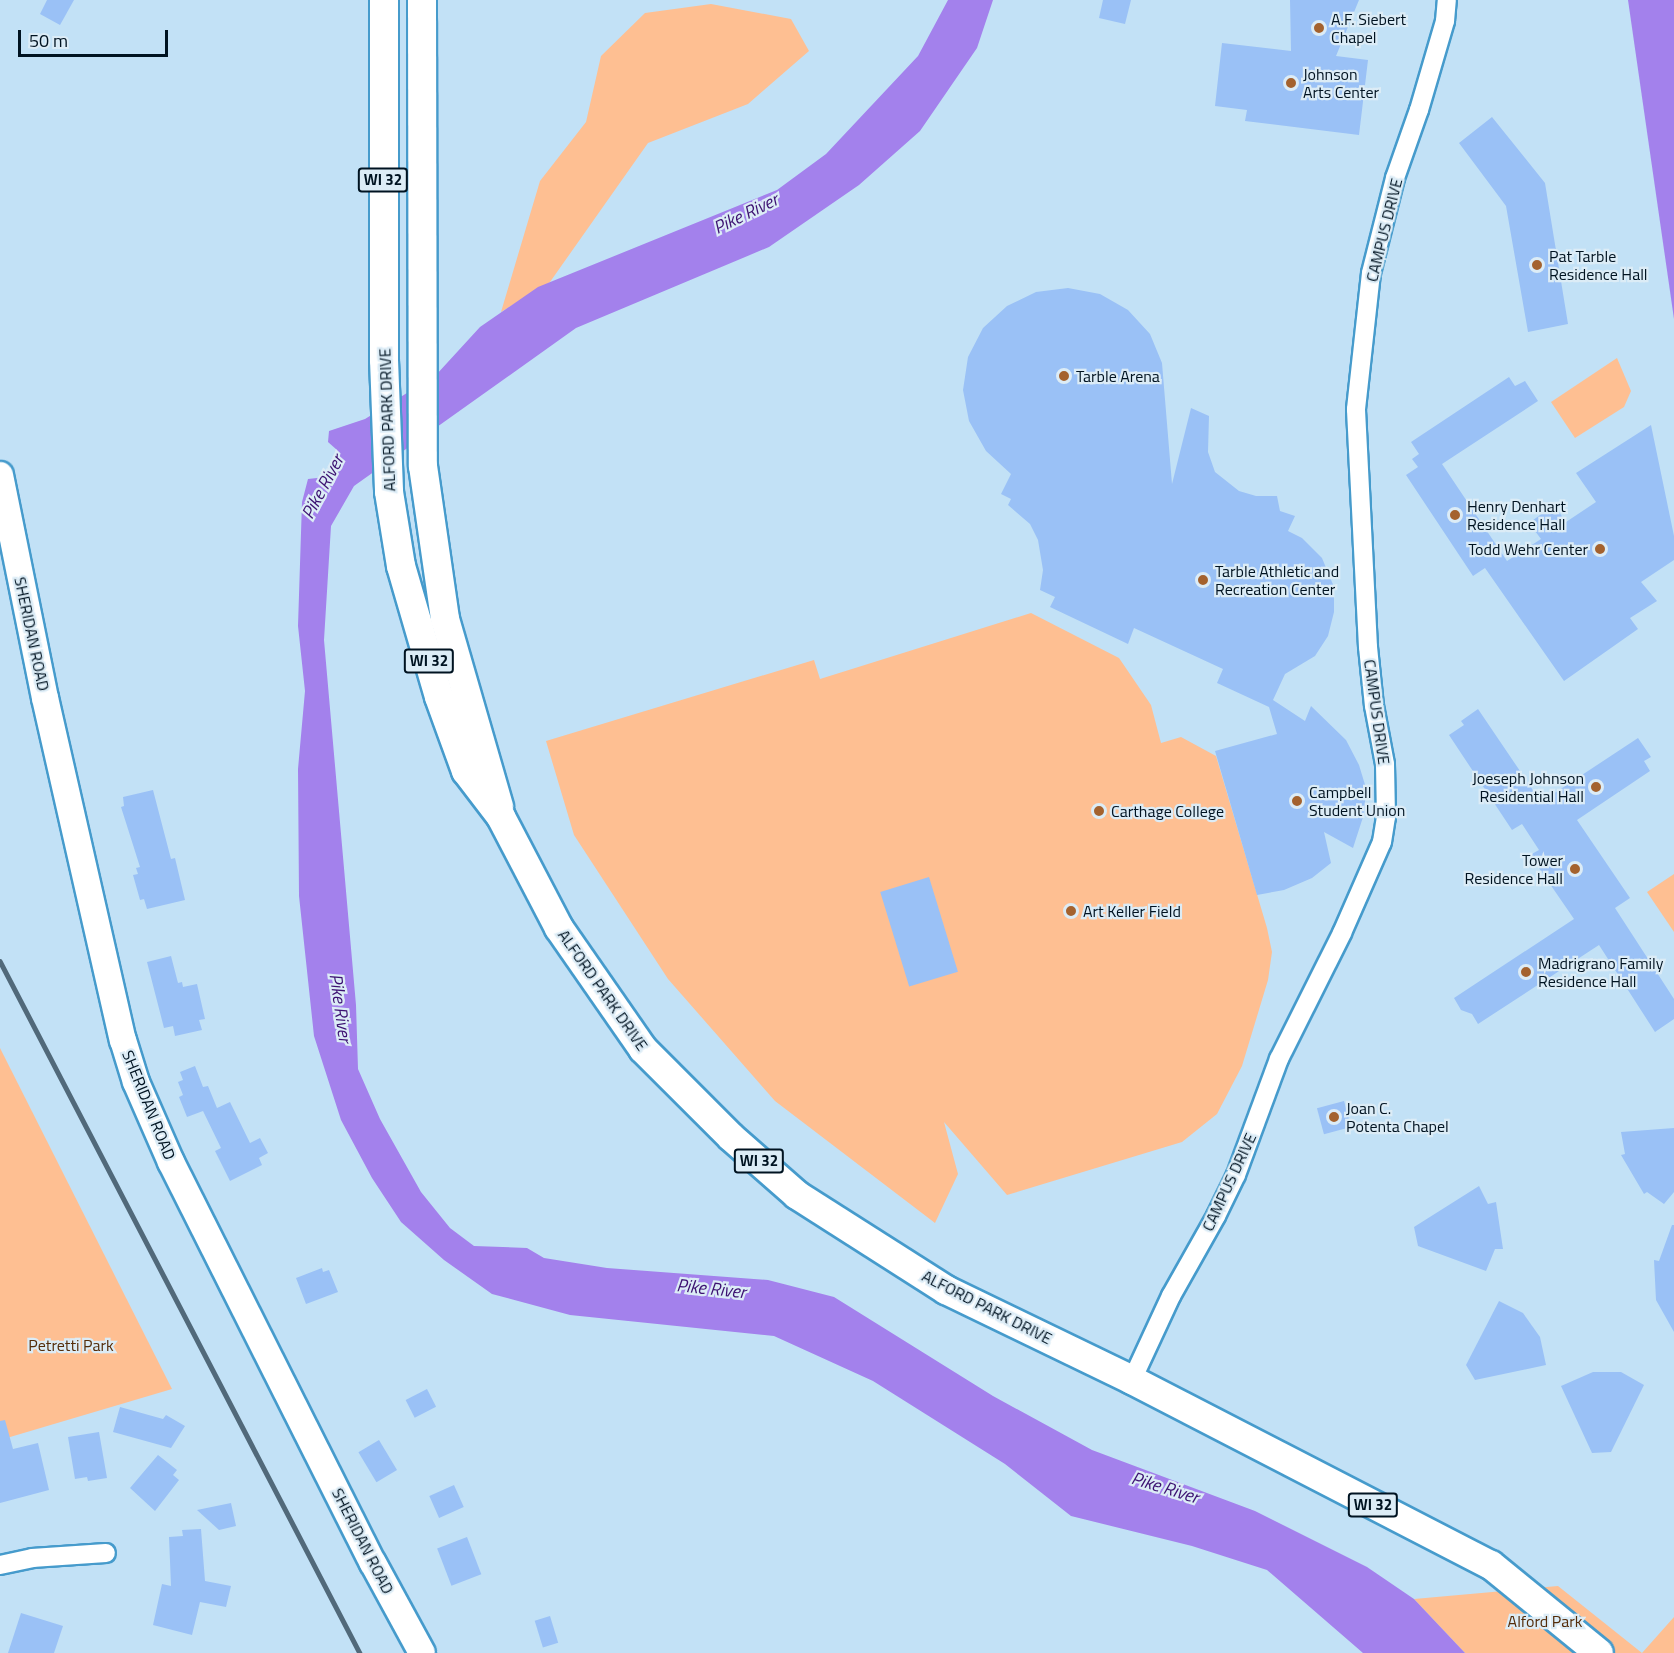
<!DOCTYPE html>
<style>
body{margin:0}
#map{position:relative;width:1674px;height:1653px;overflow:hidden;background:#c2e1f6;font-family:"Titillium Web",sans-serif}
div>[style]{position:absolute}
.green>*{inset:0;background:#febf92}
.water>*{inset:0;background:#a381ec}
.building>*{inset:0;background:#9ac1f6;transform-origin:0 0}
.roads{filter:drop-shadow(2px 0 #469bcc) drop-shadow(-2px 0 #469bcc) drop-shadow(0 2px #469bcc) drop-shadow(0 -2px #469bcc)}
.street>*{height:18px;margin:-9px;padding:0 9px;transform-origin:9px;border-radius:9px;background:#fff}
.secondary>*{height:26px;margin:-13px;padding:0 13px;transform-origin:13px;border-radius:13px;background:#fff}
.primary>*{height:28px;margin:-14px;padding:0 14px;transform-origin:14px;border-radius:14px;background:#fff}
.rail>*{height:4.5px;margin:-2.25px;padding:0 2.25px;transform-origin:2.25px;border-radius:2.25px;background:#51697a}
.dots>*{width:16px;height:16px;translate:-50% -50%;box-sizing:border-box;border:3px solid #dcecf6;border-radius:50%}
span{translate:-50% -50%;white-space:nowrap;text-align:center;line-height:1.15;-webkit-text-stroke:4.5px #dcecf6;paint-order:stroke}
.shield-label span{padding:2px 4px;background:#dcecf6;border:2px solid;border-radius:4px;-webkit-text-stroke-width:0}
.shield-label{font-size:15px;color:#001321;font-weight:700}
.poi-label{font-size:16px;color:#001321}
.left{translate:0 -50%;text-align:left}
.right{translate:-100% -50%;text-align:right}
.street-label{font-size:16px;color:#001321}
.park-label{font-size:16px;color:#542c09}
.water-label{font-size:18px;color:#3c1171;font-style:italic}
.scale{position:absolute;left:18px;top:30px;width:150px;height:27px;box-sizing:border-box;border:3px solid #001321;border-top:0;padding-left:8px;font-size:18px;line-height:21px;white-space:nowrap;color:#001321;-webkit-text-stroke:4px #dcecf6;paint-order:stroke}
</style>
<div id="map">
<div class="green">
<div style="clip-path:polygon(711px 4px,791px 19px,809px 51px,748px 104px,648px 143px,550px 282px,501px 312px,540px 181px,586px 122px,601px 56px,645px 13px)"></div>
<div style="clip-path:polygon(1617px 358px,1631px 391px,1624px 407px,1575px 438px,1551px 402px)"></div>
<div style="clip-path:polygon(1031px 613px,1119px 658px,1151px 705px,1161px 743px,1181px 737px,1216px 756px,1267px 928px,1272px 952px,1268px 980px,1242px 1066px,1217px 1114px,1182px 1142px,1007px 1195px,944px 1122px,958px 1174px,935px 1223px,775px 1101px,668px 979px,574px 835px,546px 741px,814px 660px,820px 679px)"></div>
<div style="clip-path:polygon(1674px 874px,1674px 932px,1647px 892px)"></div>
<div style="clip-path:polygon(0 1048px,172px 1389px,0 1440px)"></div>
<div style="clip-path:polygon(1558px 1586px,1642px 1653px,1674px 1617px,1674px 1653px,1465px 1653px,1414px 1599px)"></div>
</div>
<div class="water">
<div style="clip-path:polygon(948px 0,993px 0,977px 48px,920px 131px,859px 185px,769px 247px,576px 328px,354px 486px,331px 526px,324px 640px,356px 1005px,358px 1069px,380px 1119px,421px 1192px,450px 1228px,474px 1246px,527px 1248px,544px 1258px,607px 1268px,768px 1280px,834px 1297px,993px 1396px,1092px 1450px,1255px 1511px,1367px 1567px,1414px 1599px,1465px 1653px,1363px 1653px,1267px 1570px,1192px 1546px,1071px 1516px,1005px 1464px,873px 1381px,774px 1336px,570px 1315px,492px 1294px,444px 1260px,401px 1222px,372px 1178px,341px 1120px,314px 1036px,299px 896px,298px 769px,305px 691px,298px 626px,302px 502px,308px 479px,326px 477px,339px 470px,341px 461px,337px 450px,328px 442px,329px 431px,365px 419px,436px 375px,480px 327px,538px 287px,777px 190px,826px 154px,918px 56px)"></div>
<div style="clip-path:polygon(1628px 0,1674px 0,1674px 319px)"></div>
</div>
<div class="building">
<div style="clip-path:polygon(47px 0,74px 0,60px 25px,40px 14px)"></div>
<div style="clip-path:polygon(1103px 0,1131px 0,1125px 24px,1099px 18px)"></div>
<div style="clip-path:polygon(1290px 0,1359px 0,1336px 56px,1368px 60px,1359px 135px,1245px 121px,1247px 110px,1215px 106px,1222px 43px,1291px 51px)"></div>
<div style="clip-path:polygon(1492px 117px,1545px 183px,1568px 324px,1528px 332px,1506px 206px,1459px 143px)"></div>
<div style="clip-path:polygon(1068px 288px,1100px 294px,1128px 310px,1150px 334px,1162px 363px,1172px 484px,1191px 408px,1209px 416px,1208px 452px,1215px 472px,1239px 491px,1256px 496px,1277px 496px,1280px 511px,1295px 516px,1288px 531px,1302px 538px,1322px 558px,1334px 587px,1334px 612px,1328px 636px,1315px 656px,1285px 674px,1273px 700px,1305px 721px,1311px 706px,1346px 740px,1359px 765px,1366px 788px,1364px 814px,1353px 848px,1324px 832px,1331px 863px,1312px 878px,1284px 890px,1257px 895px,1215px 751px,1277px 734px,1269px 707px,1217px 683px,1223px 669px,1134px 628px,1128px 644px,1050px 607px,1055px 597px,1040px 590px,1043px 570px,1038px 540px,1030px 524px,1008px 505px,1011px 499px,1001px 494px,1011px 474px,986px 451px,969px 421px,963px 390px,968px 357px,983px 328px,1007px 306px,1036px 292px)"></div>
<div style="clip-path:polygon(1509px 377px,1515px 386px,1525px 381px,1538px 401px,1442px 464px,1507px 561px,1541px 539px,1529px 523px,1554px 505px,1566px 522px,1596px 502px,1576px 473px,1651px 425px,1674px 536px,1674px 560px,1641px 582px,1657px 601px,1630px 618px,1638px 629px,1564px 681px,1485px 568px,1473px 576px,1406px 475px,1418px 467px,1412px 459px,1419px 454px,1411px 442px)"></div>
<div style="clip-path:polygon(1478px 709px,1541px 802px,1638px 738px,1651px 757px,1644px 761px,1650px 771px,1577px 820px,1630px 898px,1615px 908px,1674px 999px,1674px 1019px,1655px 1032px,1599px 945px,1478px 1024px,1472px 1014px,1461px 1010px,1454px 998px,1574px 919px,1530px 855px,1539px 850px,1522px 824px,1512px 830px,1449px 735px,1464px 725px,1461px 721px)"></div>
<div style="clip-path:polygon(153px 790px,171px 859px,175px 858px,185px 900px,147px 909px,144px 899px,140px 900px,133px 875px,138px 874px,136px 868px,140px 867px,121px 807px,124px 806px,123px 797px)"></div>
<div style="left:929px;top:877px;width:99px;height:51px;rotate:73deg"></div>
<div style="clip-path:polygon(171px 956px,178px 983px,182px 982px,183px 987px,197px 984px,205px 1019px,199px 1020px,202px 1030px,175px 1036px,173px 1026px,164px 1028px,147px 962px)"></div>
<div style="clip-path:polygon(195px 1066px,203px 1087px,208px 1086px,217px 1108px,230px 1102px,250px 1143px,260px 1138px,268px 1153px,259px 1158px,262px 1165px,230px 1181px,215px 1151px,221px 1148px,203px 1111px,187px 1117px,179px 1097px,183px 1095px,178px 1082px,183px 1080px,180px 1072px)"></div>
<div style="left:1344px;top:1101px;width:27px;height:28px;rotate:75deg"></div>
<div style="clip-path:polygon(1674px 1128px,1674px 1192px,1664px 1204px,1647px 1192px,1644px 1194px,1621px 1155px,1625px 1154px,1621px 1132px)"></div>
<div style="clip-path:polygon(1479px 1186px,1488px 1204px,1496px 1202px,1503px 1249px,1495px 1249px,1486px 1271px,1418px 1246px,1414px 1227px)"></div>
<div style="clip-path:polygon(1672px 1225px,1674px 1225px,1674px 1332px,1656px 1300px,1654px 1260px,1659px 1261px)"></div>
<div style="clip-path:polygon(322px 1268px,323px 1272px,329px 1270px,338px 1292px,306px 1304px,296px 1278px)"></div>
<div style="clip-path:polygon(1499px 1301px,1523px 1313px,1540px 1337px,1546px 1365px,1475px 1380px,1466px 1365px)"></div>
<div style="clip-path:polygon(1593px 1372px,1621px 1372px,1644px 1385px,1611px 1452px,1592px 1453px,1561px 1386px)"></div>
<div style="left:427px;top:1389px;width:20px;height:24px;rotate:63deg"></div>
<div style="clip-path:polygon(120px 1407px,163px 1419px,166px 1415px,185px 1426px,171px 1448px,113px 1432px)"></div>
<div style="clip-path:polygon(5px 1420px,13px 1449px,38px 1443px,49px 1490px,0 1503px,0 1421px)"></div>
<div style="clip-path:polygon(99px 1432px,107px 1478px,88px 1481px,87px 1477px,75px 1479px,68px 1437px)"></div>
<div style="left:379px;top:1440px;width:35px;height:24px;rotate:59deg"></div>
<div style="clip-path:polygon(158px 1455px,177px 1470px,173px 1475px,179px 1480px,155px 1511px,130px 1488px)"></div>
<div style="left:454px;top:1485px;width:24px;height:27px;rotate:66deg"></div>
<div style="clip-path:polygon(231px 1503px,236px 1526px,219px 1530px,197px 1510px)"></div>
<div style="clip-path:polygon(201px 1529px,205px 1581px,231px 1586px,226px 1607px,200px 1602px,192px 1635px,153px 1625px,162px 1584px,171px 1586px,169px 1537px,183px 1536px,182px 1530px)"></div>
<div style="left:467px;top:1537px;width:40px;height:32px;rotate:69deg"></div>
<div style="clip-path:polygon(21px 1613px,63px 1626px,54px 1653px,8px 1653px)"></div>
<div style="left:550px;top:1616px;width:28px;height:16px;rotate:73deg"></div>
</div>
<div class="roads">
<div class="street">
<div style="left:1132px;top:1380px;width:93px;rotate:-65.1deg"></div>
<div style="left:1171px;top:1296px;width:92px;rotate:-60.6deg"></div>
<div style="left:1216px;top:1216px;width:46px;rotate:-64deg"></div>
<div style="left:1236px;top:1175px;width:124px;rotate:-69.7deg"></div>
<div style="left:1279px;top:1059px;width:141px;rotate:-63.4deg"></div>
<div style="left:1342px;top:933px;width:99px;rotate:-66.3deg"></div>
<div style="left:1382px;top:842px;width:25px;rotate:-81deg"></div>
<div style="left:1386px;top:817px;width:53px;rotate:-91.1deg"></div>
<div style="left:1385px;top:764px;width:59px;rotate:-100.7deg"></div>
<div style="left:1374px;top:706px;width:59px;rotate:-95.8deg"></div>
<div style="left:1368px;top:647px;width:238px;rotate:-92.9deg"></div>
<div style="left:1356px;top:409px;width:137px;rotate:-83.7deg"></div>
<div style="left:1371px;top:273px;width:98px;rotate:-75.8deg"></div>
<div style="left:1395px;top:178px;width:72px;rotate:-70.6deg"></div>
<div style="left:1419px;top:110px;width:93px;rotate:-73.7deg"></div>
<div style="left:1445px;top:21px;width:21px;rotate:-85deg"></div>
<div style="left:0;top:1565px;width:33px;rotate:-12deg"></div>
<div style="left:32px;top:1558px;width:74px;rotate:-3.9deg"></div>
</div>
<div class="secondary">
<div style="left:0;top:475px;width:227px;rotate:78.6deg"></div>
<div style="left:45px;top:698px;width:351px;rotate:77.2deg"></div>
<div style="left:123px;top:1040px;width:44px;rotate:72.8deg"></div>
<div style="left:136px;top:1082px;width:87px;rotate:66.4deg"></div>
<div style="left:171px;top:1162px;width:449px;rotate:63.3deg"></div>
<div style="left:373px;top:1563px;width:102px;rotate:61.4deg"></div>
</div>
<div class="primary">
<div style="left:384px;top:0;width:360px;rotate:90deg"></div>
<div style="left:384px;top:360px;width:132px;rotate:87.8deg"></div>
<div style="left:389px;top:492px;width:75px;rotate:80.8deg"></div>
<div style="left:401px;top:566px;width:136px;rotate:73.8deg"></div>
<div style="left:439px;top:697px;width:79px;rotate:70deg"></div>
<div style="left:466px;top:771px;width:58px;rotate:52.7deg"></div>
<div style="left:501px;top:817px;width:125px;rotate:62.4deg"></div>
<div style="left:559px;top:928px;width:147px;rotate:55.2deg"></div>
<div style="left:643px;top:1049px;width:124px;rotate:45deg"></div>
<div style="left:731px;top:1137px;width:88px;rotate:41.3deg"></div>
<div style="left:797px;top:1195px;width:177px;rotate:32.5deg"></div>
<div style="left:946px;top:1290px;width:207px;rotate:25.8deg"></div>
<div style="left:1132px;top:1380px;width:404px;rotate:27.3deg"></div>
<div style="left:1491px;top:1565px;width:139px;rotate:39.2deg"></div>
<div style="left:422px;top:0;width:466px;rotate:89.9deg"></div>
<div style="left:423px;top:466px;width:155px;rotate:81.8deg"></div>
<div style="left:445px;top:619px;width:195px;rotate:73.9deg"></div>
</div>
</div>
<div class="rail">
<div style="left:0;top:961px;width:780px;rotate:62.52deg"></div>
</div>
<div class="dots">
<div style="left:1319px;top:28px;background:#a4622e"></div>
<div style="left:1291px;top:83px;background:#a4622e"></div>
<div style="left:1537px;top:265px;background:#a4622e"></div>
<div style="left:1064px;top:376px;background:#a4622e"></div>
<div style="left:1455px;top:515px;background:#a4622e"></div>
<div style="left:1600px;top:549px;background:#a4622e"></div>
<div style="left:1203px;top:580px;background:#a4622e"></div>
<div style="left:1596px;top:787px;background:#a4622e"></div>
<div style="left:1297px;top:801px;background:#a4622e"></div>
<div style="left:1099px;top:811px;background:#a4622e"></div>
<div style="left:1575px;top:869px;background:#a4622e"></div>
<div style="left:1071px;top:911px;background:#a4622e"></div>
<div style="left:1526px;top:972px;background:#a4622e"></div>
<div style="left:1334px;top:1117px;background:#a4622e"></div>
</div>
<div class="shield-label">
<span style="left:383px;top:180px">WI 32</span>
<span style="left:429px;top:661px">WI 32</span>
<span style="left:759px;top:1161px">WI 32</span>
<span style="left:1373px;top:1505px">WI 32</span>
</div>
<div class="poi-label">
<span class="left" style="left:1331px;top:28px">A.F. Siebert<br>Chapel</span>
<span class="left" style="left:1303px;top:83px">Johnson<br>Arts Center</span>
<span class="left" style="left:1549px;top:265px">Pat Tarble<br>Residence Hall</span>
<span class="left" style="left:1076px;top:376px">Tarble Arena</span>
<span class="left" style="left:1467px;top:515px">Henry Denhart<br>Residence Hall</span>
<span class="right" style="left:1588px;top:549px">Todd Wehr Center</span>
<span class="left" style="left:1215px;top:580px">Tarble Athletic and<br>Recreation Center</span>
<span class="right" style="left:1584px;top:787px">Joeseph Johnson<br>Residential Hall</span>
<span class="left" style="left:1309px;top:801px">Campbell<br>Student Union</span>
<span class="left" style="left:1111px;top:811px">Carthage College</span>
<span class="right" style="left:1563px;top:869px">Tower<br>Residence Hall</span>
<span class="left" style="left:1083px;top:911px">Art Keller Field</span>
<span class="left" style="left:1538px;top:972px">Madrigrano Family<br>Residence Hall</span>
<span class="left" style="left:1346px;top:1117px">Joan C.<br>Potenta Chapel</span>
</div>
<div class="street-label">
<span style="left:1384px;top:230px;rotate:-76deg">CAMPUS DRIVE</span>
<span style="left:387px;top:420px;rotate:-92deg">ALFORD PARK DRIVE</span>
<span style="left:32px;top:634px;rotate:78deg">SHERIDAN ROAD</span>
<span style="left:1377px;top:712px;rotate:82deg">CAMPUS DRIVE</span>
<span style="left:603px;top:990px;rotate:55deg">ALFORD PARK DRIVE</span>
<span style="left:149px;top:1105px;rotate:68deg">SHERIDAN ROAD</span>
<span style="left:1229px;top:1182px;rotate:-65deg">CAMPUS DRIVE</span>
<span style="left:987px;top:1307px;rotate:27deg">ALFORD PARK DRIVE</span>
<span style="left:363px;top:1541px;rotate:63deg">SHERIDAN ROAD</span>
</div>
<div class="park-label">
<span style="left:71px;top:1345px">Petretti Park</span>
<span style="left:1545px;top:1621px">Alford Park</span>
</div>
<div class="water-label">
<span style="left:746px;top:214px;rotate:-26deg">Pike River</span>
<span style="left:323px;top:487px;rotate:-62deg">Pike River</span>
<span style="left:340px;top:1008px;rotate:82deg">Pike River</span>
<span style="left:711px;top:1289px;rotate:6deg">Pike River</span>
<span style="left:1165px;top:1488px;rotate:17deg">Pike River</span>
</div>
<div class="scale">50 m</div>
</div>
